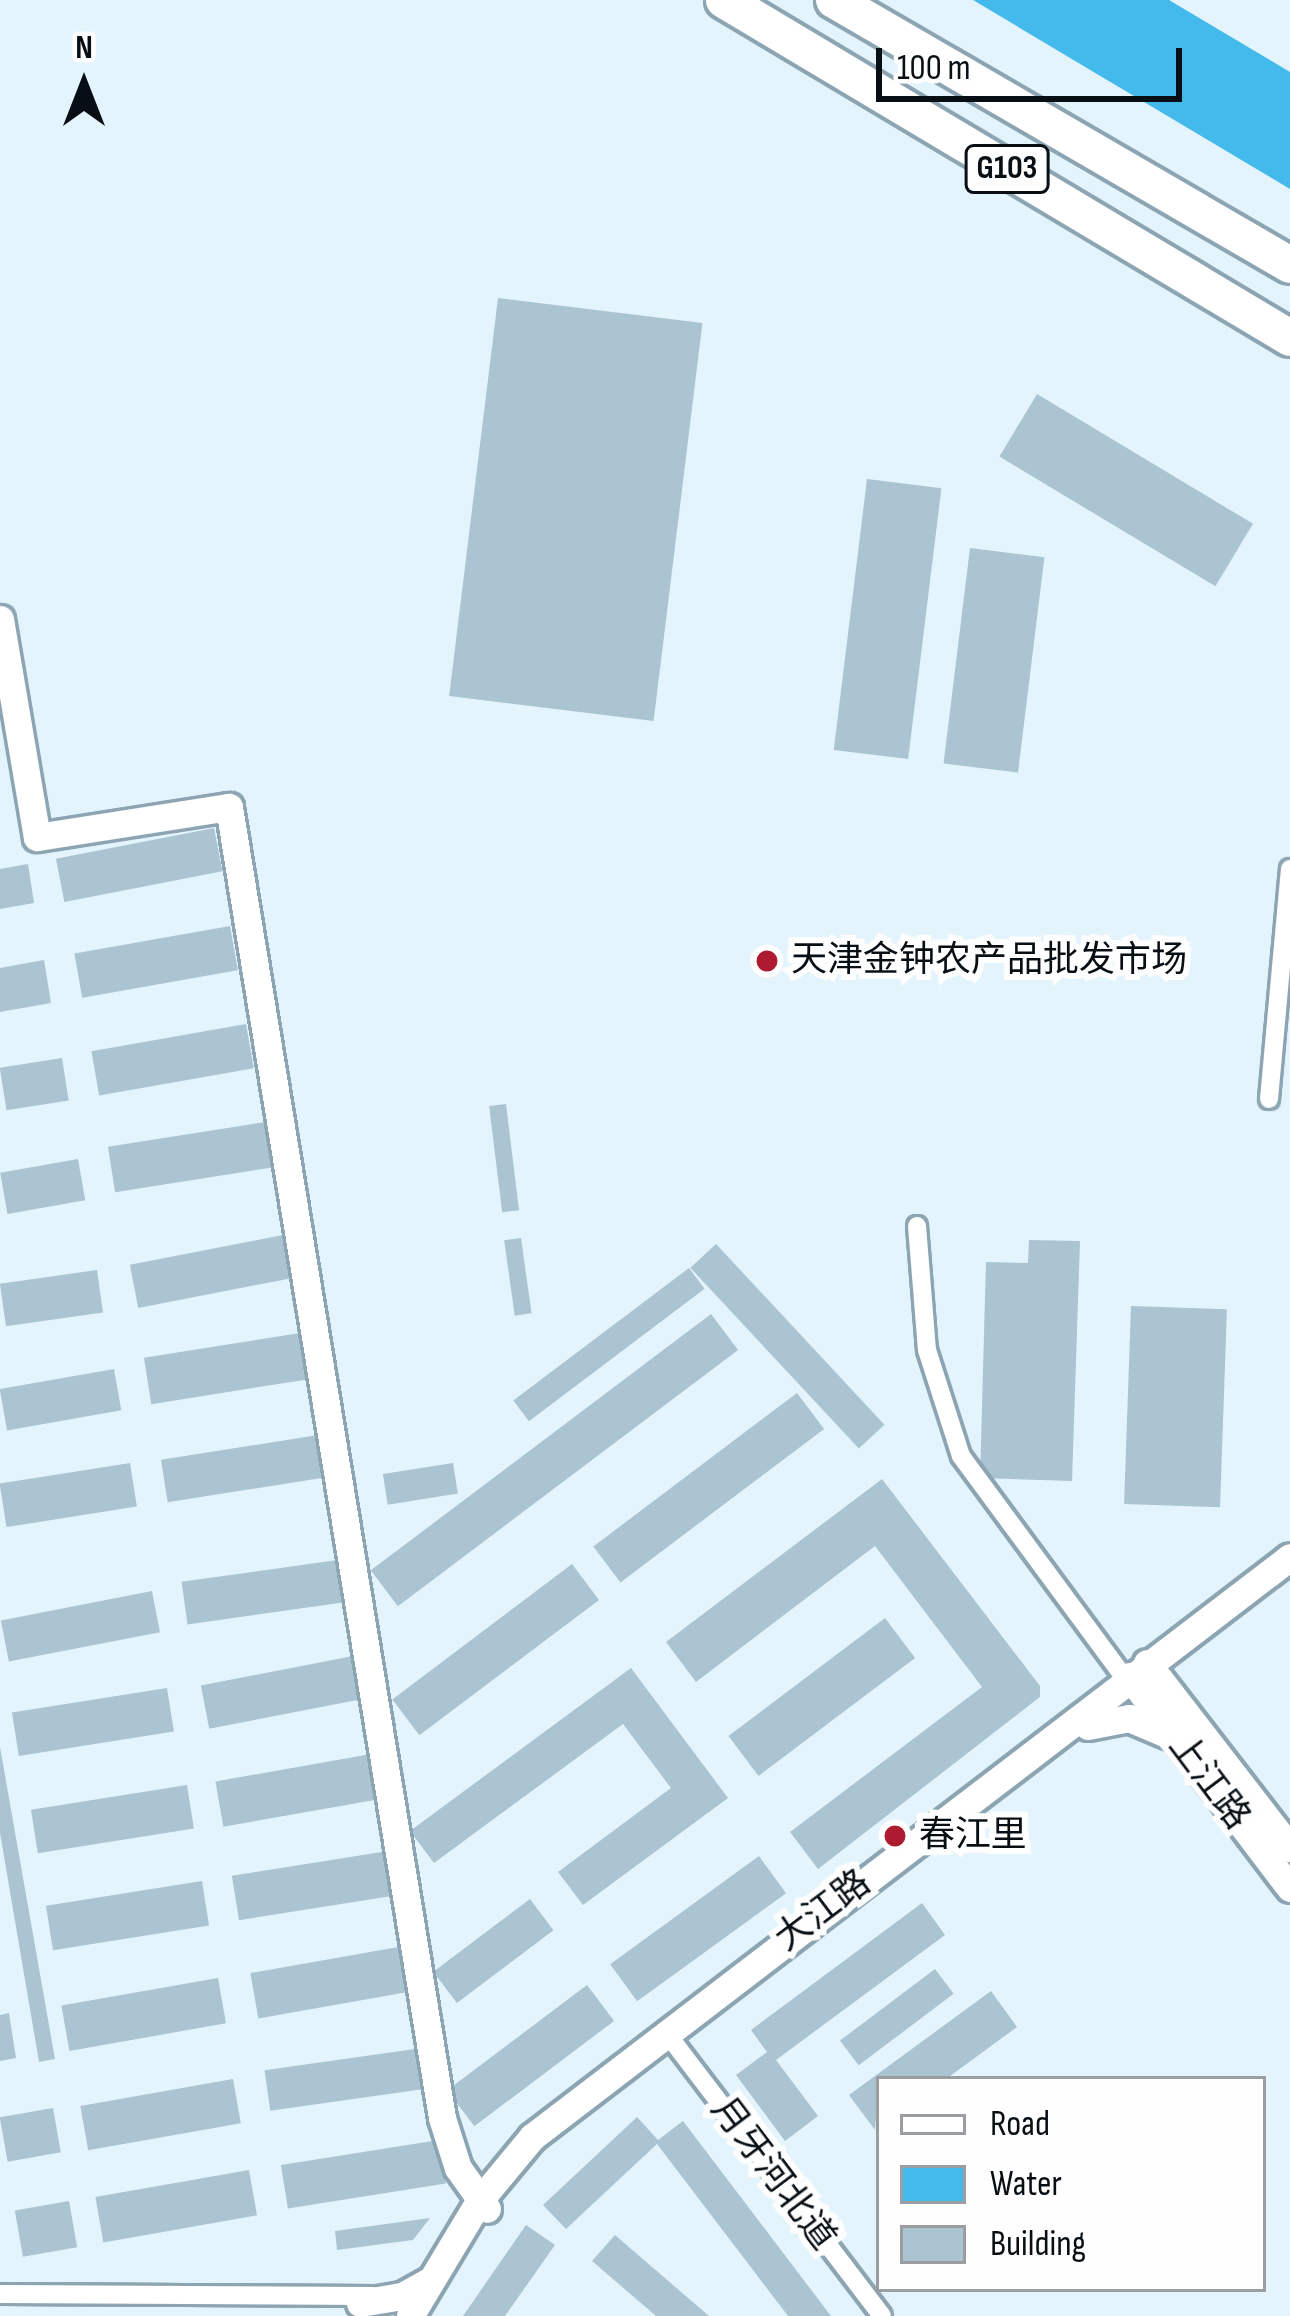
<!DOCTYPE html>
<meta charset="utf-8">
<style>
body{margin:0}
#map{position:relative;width:1290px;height:2316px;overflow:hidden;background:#e4f4fc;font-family:"Sofia Sans Condensed","Noto Sans SC",sans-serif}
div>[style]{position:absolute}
.water>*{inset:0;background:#44b9ec}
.building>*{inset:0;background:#abc4d2;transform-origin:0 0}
.roads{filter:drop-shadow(3px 0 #8da5b2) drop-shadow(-3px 0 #8da5b2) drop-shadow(0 3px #8da5b2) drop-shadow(0 -3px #8da5b2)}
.street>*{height:18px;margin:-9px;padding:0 9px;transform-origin:9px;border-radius:9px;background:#fff}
.secondary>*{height:27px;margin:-13.5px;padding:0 13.5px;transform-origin:13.5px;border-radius:13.5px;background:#fff}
.highway>*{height:36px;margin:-18px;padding:0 18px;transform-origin:18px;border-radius:18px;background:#fff}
.dots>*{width:33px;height:33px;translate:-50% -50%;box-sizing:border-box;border:6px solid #fefefe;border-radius:50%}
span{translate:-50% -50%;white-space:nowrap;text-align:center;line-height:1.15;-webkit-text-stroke:12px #fefefe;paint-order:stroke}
.shield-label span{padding:3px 9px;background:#fefefe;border:3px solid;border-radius:9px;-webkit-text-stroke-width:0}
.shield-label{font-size:33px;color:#070f14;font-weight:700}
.poi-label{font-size:36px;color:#070f14}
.left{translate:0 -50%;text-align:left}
.street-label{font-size:36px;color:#070f14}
.legend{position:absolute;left:876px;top:2076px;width:390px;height:216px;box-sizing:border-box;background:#fefefe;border:3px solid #9b9ea0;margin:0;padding:15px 21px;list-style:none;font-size:36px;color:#070f14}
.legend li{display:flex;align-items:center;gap:24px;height:60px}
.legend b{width:60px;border:3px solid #9b9ea0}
.north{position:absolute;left:24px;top:24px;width:120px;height:120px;-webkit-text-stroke:9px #fefefe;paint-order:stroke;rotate:0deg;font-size:33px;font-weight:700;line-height:48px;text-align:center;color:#070f14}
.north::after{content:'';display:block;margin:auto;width:42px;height:54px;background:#070f14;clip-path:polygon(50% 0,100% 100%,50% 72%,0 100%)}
.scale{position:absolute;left:876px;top:48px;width:306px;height:54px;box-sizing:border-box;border:6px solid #070f14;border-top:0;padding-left:15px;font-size:36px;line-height:42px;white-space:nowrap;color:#070f14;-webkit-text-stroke:9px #fefefe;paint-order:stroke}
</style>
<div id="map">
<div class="water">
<div style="clip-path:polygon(973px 0,1169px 0,1290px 72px,1290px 189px)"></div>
</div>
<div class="building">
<div style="left:498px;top:298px;width:206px;height:401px;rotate:7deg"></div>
<div style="left:1037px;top:394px;width:252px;height:73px;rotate:31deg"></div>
<div style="left:867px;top:479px;width:75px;height:273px;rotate:7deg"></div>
<div style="left:970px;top:548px;width:75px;height:217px;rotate:7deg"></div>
<div style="left:214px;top:828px;width:44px;height:161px;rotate:79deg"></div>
<div style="clip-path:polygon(28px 864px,34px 903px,0 909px,0 869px)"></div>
<div style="left:230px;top:926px;width:45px;height:158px;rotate:80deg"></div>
<div style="clip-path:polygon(44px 960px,51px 1003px,0 1012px,0 968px)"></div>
<div style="left:246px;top:1024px;width:45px;height:157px;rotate:80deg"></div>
<div style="left:62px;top:1058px;width:43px;height:63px;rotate:81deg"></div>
<div style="left:506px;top:1104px;width:107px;height:17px;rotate:83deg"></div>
<div style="left:265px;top:1122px;width:46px;height:159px;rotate:81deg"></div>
<div style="left:78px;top:1159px;width:42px;height:79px;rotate:80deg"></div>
<div style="left:283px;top:1235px;width:44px;height:156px;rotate:79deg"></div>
<div style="left:521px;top:1238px;width:76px;height:17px;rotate:82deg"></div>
<div style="clip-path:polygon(1029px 1240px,1080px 1241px,1072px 1481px,980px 1478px,986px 1262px,1028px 1263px)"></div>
<div style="left:716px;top:1244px;width:247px;height:35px;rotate:47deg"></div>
<div style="left:689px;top:1268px;width:26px;height:220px;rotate:53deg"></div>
<div style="left:97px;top:1270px;width:43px;height:98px;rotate:82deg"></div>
<div style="left:1131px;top:1306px;width:96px;height:198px;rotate:2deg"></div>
<div style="left:711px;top:1314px;width:45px;height:426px;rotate:53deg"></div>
<div style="left:300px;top:1333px;width:47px;height:158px;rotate:81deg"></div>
<div style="left:114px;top:1369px;width:42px;height:116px;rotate:80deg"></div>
<div style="left:797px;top:1393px;width:45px;height:255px;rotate:53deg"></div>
<div style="left:318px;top:1435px;width:43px;height:159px;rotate:81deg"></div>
<div style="left:130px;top:1463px;width:44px;height:132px;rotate:81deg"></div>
<div style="left:453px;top:1463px;width:31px;height:71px;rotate:81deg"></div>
<div style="clip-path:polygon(882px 1479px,1040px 1686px,1040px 1697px,818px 1869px,790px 1832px,982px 1687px,875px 1546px,696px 1682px,666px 1642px)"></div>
<div style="left:337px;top:1560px;width:43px;height:157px;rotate:82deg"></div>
<div style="left:572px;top:1564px;width:45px;height:225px;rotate:53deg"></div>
<div style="left:152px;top:1591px;width:42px;height:154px;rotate:79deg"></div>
<div style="left:885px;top:1618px;width:50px;height:196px;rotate:53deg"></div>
<div style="left:353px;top:1656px;width:44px;height:155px;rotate:79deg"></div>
<div style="clip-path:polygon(631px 1668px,728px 1798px,583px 1905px,558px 1872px,671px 1788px,623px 1724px,434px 1863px,410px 1831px)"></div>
<div style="left:167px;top:1688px;width:44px;height:157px;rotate:81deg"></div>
<div style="clip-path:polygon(0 1747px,55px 2059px,39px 2062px,0 1833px)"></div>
<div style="left:371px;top:1754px;width:46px;height:158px;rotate:80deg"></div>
<div style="left:187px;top:1785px;width:44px;height:158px;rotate:81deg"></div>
<div style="left:388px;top:1851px;width:45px;height:158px;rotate:81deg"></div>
<div style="left:759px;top:1856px;width:46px;height:184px;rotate:54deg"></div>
<div style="left:202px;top:1881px;width:45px;height:158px;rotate:81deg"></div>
<div style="left:530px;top:1899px;width:39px;height:121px;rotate:53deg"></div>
<div style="clip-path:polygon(922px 1903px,945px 1935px,776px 2060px,818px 2116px,785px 2141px,736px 2075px,767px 2052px,751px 2030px)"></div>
<div style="left:404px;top:1946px;width:46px;height:156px;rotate:80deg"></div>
<div style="left:935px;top:1969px;width:31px;height:119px;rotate:53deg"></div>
<div style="left:218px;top:1978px;width:46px;height:159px;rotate:80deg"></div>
<div style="left:587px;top:1985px;width:45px;height:175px;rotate:53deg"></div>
<div style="clip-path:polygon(991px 1991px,1017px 2027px,946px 2079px,879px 2079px,875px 2130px,849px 2095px)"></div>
<div style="clip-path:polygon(9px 2013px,16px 2058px,0 2061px,0 2015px)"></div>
<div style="left:422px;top:2048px;width:41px;height:159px;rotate:82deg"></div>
<div style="left:233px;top:2079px;width:45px;height:155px;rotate:80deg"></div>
<div style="left:53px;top:2108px;width:45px;height:54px;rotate:80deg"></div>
<div style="clip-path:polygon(637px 2117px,658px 2140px,683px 2121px,831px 2316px,788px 2316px,657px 2144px,566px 2229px,543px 2205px)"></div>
<div style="left:439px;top:2140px;width:44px;height:160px;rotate:81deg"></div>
<div style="left:249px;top:2170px;width:46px;height:156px;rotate:80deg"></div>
<div style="left:69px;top:2201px;width:47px;height:55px;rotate:80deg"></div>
<div style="clip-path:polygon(430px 2218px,413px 2240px,337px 2250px,335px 2231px)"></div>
<div style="clip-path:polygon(526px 2225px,555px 2245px,505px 2316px,463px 2316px)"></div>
<div style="clip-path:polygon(615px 2235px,709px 2316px,656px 2316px,592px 2261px)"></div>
</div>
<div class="roads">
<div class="street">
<div style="left:1269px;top:1099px;width:231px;rotate:-84.8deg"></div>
<div style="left:917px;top:1226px;width:124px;rotate:85.4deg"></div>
<div style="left:927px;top:1350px;width:111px;rotate:72.2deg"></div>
<div style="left:961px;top:1456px;width:287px;rotate:53.6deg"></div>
<div style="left:665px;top:2031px;width:358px;rotate:52.7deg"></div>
<div style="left:0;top:2294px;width:373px;rotate:0.3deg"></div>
</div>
<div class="secondary">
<div style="left:0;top:619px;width:221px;rotate:80.4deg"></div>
<div style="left:37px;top:837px;width:194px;rotate:-8.9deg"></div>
<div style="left:229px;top:807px;width:1328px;rotate:80.77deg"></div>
<div style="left:442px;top:2118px;width:52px;rotate:72.3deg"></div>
<div style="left:458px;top:2168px;width:50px;rotate:54.7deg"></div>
<div style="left:1147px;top:1663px;width:234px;rotate:52.3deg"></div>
<div style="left:1129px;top:1676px;width:266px;rotate:52.8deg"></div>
<div style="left:1088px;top:1726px;width:42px;rotate:-11deg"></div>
<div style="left:1129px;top:1718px;width:43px;rotate:23deg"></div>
<div style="left:360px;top:2303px;width:43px;rotate:-9.5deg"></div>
<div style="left:402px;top:2296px;width:33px;rotate:-29deg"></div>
<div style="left:410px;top:2316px;width:134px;rotate:-59deg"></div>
<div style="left:479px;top:2201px;width:83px;rotate:-50.4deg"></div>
<div style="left:532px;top:2137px;width:954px;rotate:-37.42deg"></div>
</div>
<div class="highway">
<div style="left:724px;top:0;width:659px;rotate:30.84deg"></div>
<div style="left:834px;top:0;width:527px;rotate:30.16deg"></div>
</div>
</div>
<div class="dots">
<div style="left:767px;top:961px;background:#ae1a30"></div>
<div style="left:895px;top:1836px;background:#ae1a30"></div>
</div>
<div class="shield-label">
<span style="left:1007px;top:169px">G103</span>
</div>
<div class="poi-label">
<span class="left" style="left:791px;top:961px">天津金钟农产品批发市场</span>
<span class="left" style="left:919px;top:1836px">春江里</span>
</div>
<div class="street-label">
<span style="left:1209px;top:1782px;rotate:53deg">上江路</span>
<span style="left:823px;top:1911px;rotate:-37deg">大江路</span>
<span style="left:773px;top:2174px;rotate:53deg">月牙河北道</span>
</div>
<ul class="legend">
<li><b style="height:15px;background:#fff"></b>Road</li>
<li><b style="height:33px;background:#44b9ec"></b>Water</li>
<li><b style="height:33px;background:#abc4d2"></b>Building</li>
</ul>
<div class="north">N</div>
<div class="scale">100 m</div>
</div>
